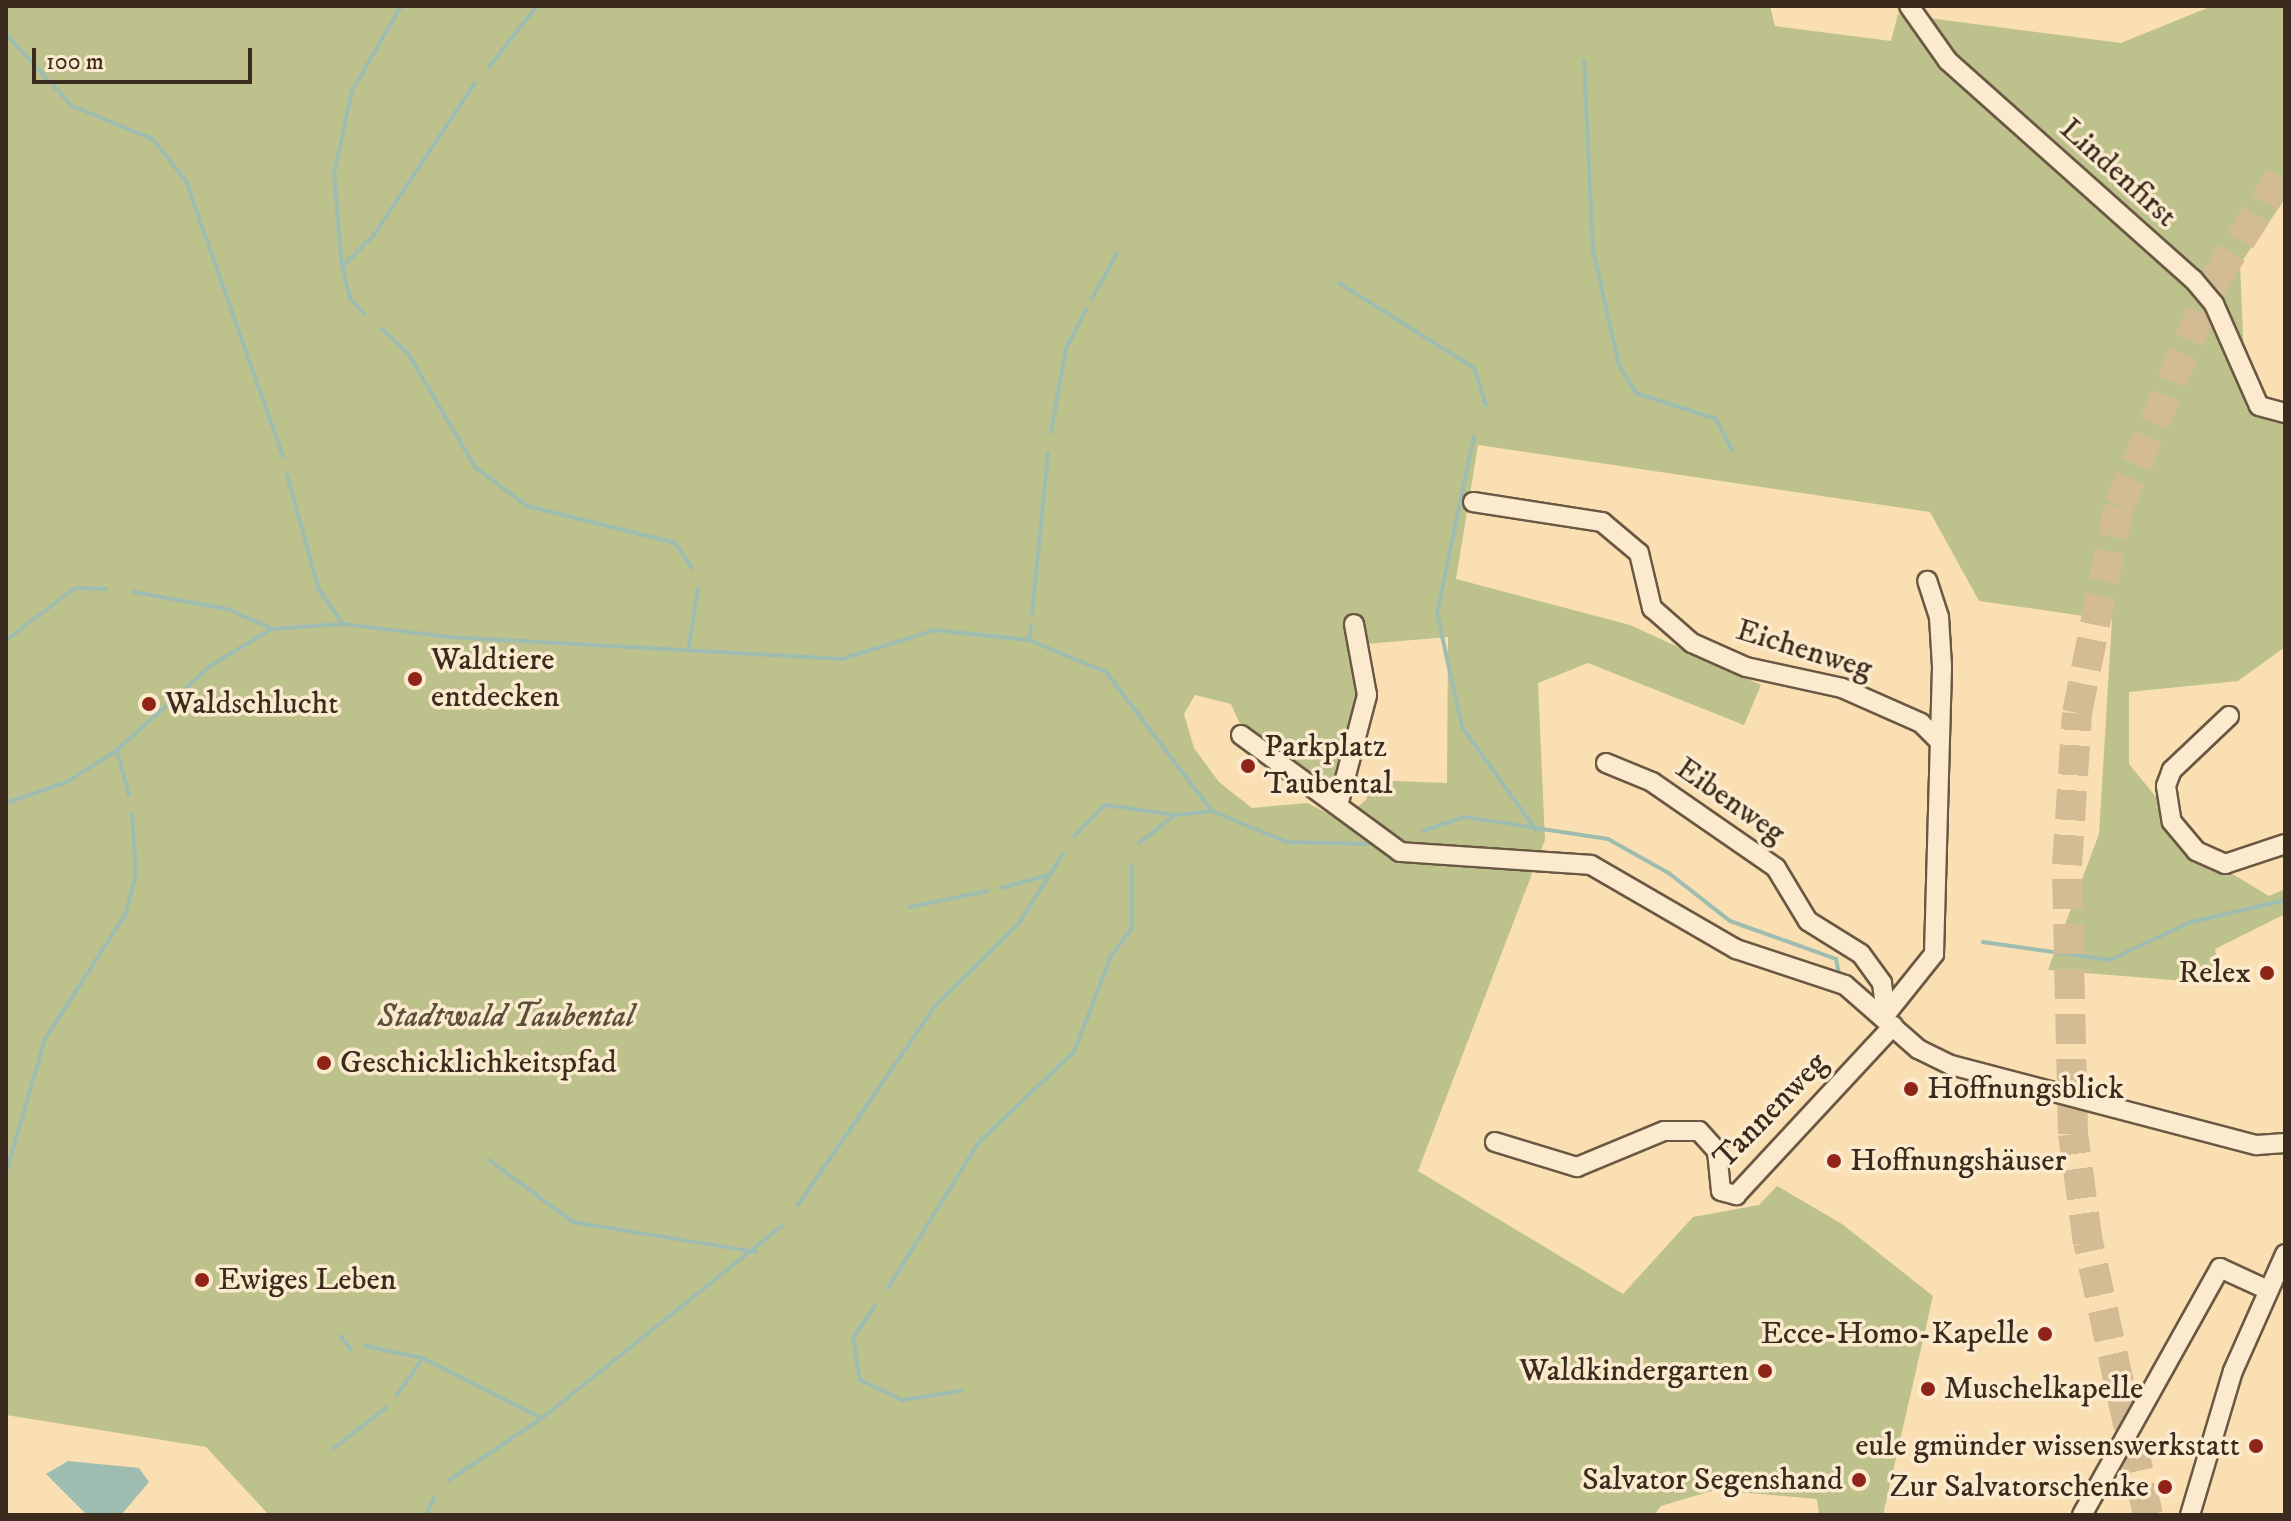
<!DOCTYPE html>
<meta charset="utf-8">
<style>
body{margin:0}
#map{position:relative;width:2291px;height:1521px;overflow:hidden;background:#f9dfb2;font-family:"IM FELL DW Pica",serif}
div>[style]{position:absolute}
.green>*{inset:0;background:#bdc28c}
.water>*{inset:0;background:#9ebcb0}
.stream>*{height:4px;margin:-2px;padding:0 2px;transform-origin:2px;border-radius:2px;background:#9ebcb0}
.trunk-tunnel>*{height:30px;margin-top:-15px;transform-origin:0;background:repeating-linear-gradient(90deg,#d3bb94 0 30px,transparent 0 45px)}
.roads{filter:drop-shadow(2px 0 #6a5843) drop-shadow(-2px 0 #6a5843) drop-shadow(0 2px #6a5843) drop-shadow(0 -2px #6a5843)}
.minor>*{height:18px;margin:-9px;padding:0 9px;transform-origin:9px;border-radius:9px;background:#fbeacd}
.dots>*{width:22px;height:22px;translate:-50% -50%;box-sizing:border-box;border:4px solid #fbeacd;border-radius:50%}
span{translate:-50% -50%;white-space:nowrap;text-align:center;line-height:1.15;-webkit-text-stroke:7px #fbeacd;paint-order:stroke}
.street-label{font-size:32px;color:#3a2b1e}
.poi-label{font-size:32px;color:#3a2b1e}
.left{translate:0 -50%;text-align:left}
.right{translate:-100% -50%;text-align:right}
.park-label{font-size:32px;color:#5b513a;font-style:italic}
.frame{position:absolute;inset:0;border:8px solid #3a2b1e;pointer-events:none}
.scale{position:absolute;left:32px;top:48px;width:220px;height:36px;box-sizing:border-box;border:4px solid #3a2b1e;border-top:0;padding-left:10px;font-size:24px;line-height:28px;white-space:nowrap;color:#3a2b1e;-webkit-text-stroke:6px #fbeacd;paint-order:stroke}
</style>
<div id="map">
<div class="green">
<div style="clip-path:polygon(evenodd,6px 6px,1770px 6px,1775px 26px,1891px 41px,1898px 14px,2121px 43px,2212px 6px,2285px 6px,2285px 199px,2240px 264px,2246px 408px,2285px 417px,2285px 647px,2238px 681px,2129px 692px,2129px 764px,2206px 858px,2269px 896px,2285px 889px,2285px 914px,2215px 949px,2222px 984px,2048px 970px,2099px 834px,2112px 620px,1979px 601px,1930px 512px,1478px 445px,1456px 579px,1630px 625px,1761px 685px,1744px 725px,1588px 663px,1538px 683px,1545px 840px,1418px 1171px,1623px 1294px,1693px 1217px,1759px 1205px,1777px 1186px,1842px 1224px,1933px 1296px,1883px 1515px,1819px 1515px,1817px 1499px,1715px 1490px,1661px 1506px,1654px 1515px,269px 1515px,206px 1447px,6px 1415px,6px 6px,1448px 637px,1447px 783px,1371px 780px,1366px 800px,1341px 820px,1307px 803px,1252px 808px,1219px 782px,1194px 748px,1184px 714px,1195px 695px,1231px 704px,1242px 729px,1340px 797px,1364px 695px,1354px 645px,1448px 637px)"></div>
</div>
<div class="water">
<div style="clip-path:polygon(68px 1461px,139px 1468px,149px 1482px,121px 1515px,87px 1515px,46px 1474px)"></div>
</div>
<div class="stream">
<div style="left:6px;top:34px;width:98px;rotate:47.5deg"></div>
<div style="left:72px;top:106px;width:87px;rotate:22.2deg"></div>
<div style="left:153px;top:139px;width:53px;rotate:51.8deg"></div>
<div style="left:186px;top:181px;width:292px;rotate:70.6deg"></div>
<div style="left:1584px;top:61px;width:189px;rotate:87.3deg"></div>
<div style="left:1593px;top:250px;width:118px;rotate:77.3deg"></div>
<div style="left:1619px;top:365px;width:33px;rotate:59deg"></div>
<div style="left:1636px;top:393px;width:84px;rotate:18deg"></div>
<div style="left:1716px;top:419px;width:36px;rotate:63deg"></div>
<div style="left:489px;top:67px;width:78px;rotate:-51.8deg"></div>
<div style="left:342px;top:267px;width:93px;rotate:-94.9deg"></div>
<div style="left:334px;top:174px;width:85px;rotate:-77.8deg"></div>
<div style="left:352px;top:91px;width:98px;rotate:-60deg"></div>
<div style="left:1339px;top:283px;width:160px;rotate:32.2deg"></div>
<div style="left:1474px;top:368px;width:39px;rotate:72deg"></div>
<div style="left:1092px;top:299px;width:52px;rotate:-61.5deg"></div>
<div style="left:364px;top:314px;width:21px;rotate:-131deg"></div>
<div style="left:350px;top:298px;width:32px;rotate:-104deg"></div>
<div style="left:342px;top:267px;width:45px;rotate:-45deg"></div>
<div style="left:374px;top:235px;width:182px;rotate:-56.4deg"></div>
<div style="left:382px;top:329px;width:35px;rotate:43deg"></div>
<div style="left:408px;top:353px;width:132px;rotate:59.6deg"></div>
<div style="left:475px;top:467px;width:65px;rotate:36.9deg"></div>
<div style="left:527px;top:506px;width:153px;rotate:14deg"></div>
<div style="left:675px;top:543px;width:30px;rotate:56deg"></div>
<div style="left:1051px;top:432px;width:84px;rotate:-79.8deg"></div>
<div style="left:1066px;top:349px;width:45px;rotate:-63.4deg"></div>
<div style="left:1474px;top:436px;width:181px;rotate:101.8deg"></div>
<div style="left:1437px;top:613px;width:117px;rotate:77.6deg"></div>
<div style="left:1462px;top:727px;width:127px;rotate:54.3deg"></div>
<div style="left:287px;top:475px;width:119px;rotate:74.5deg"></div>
<div style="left:319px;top:590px;width:42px;rotate:54.8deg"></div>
<div style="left:134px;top:592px;width:96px;rotate:10.3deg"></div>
<div style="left:228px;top:609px;width:46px;rotate:24.3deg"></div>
<div style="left:1032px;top:614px;width:162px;rotate:-84.3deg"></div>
<div style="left:6px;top:640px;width:86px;rotate:-37deg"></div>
<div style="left:75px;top:588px;width:31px;rotate:2deg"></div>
<div style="left:1029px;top:640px;width:14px;rotate:-82deg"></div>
<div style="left:689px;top:646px;width:58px;rotate:-81deg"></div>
<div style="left:117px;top:751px;width:46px;rotate:74.7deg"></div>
<div style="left:6px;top:803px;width:65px;rotate:-19deg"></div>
<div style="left:67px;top:782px;width:59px;rotate:-32.6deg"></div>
<div style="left:117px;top:750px;width:125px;rotate:-42.1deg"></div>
<div style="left:210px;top:666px;width:71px;rotate:-31.2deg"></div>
<div style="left:271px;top:629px;width:72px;rotate:-4deg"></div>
<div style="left:343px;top:624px;width:107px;rotate:7deg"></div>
<div style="left:449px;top:637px;width:394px;rotate:3.2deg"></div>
<div style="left:842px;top:659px;width:97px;rotate:-17.3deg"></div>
<div style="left:935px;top:630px;width:95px;rotate:6.1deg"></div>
<div style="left:1029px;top:640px;width:83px;rotate:22.6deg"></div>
<div style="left:1106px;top:672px;width:175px;rotate:52.7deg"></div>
<div style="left:1212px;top:811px;width:81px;rotate:22.5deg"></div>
<div style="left:1287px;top:842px;width:84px;rotate:1.4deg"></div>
<div style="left:1423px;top:831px;width:43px;rotate:-18.9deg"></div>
<div style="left:1464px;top:817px;width:146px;rotate:8.7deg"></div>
<div style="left:1608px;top:839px;width:71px;rotate:29.4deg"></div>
<div style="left:1670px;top:874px;width:76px;rotate:38.1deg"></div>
<div style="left:1730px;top:921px;width:113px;rotate:19.7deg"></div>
<div style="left:1836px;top:959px;width:15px;rotate:79deg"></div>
<div style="left:1074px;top:836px;width:44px;rotate:-45deg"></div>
<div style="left:1105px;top:805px;width:71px;rotate:8.1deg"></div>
<div style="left:1175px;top:815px;width:37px;rotate:-6deg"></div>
<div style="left:1139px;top:843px;width:44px;rotate:-37.6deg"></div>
<div style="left:1001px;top:888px;width:53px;rotate:-15.4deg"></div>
<div style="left:910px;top:907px;width:79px;rotate:-11.7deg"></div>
<div style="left:1983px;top:942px;width:128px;rotate:8.1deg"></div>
<div style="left:2110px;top:960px;width:86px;rotate:-25.4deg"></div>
<div style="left:2188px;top:923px;width:100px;rotate:-13.3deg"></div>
<div style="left:489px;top:1160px;width:104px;rotate:36.4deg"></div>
<div style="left:573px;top:1222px;width:185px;rotate:9.3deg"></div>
<div style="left:6px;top:1173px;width:140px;rotate:-73.8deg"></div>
<div style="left:45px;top:1039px;width:148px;rotate:-57.2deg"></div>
<div style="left:125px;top:915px;width:42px;rotate:-75deg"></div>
<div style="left:136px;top:874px;width:60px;rotate:-93.8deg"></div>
<div style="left:798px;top:1205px;width:243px;rotate:-55.4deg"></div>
<div style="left:936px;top:1005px;width:117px;rotate:-44.7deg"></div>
<div style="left:1019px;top:923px;width:82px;rotate:-57.5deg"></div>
<div style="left:888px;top:1288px;width:172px;rotate:-58.1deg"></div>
<div style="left:979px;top:1142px;width:131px;rotate:-43.5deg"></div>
<div style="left:1074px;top:1052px;width:103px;rotate:-68.9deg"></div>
<div style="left:1111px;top:956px;width:35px;rotate:-53deg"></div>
<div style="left:1132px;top:928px;width:63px;rotate:-90deg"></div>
<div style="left:875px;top:1306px;width:39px;rotate:125deg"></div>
<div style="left:853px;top:1338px;width:43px;rotate:80.5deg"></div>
<div style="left:860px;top:1380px;width:47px;rotate:25.5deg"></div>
<div style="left:902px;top:1400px;width:60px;rotate:-8.7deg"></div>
<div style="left:341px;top:1336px;width:16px;rotate:55deg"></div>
<div style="left:365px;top:1346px;width:59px;rotate:11.7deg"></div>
<div style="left:423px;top:1358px;width:133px;rotate:26.8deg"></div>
<div style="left:542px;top:1418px;width:307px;rotate:-38.7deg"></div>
<div style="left:397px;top:1395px;width:45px;rotate:-54.9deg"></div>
<div style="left:334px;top:1448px;width:66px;rotate:-37.6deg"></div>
<div style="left:449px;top:1480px;width:112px;rotate:-33.7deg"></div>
<div style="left:426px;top:1515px;width:19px;rotate:-65deg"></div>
</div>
<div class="trunk-tunnel">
<div style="left:2148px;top:1515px;width:279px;rotate:-102.4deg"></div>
<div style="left:2088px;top:1243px;width:110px;rotate:-97.8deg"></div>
<div style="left:2073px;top:1134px;width:269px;rotate:-91.3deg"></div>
<div style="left:2067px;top:865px;width:152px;rotate:-86.2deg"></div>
<div style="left:2077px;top:713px;width:211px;rotate:-78.5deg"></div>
<div style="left:2119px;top:506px;width:248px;rotate:-67deg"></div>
<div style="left:2216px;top:278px;width:128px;rotate:-57.4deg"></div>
</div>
<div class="roads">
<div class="minor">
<div style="left:1909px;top:6px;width:67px;rotate:54.7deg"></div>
<div style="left:1948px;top:61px;width:328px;rotate:41.7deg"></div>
<div style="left:2193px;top:279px;width:33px;rotate:50deg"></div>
<div style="left:2214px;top:304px;width:111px;rotate:66.2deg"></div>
<div style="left:2259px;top:406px;width:27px;rotate:15deg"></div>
<div style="left:1473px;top:502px;width:131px;rotate:8.8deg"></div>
<div style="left:1602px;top:522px;width:48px;rotate:40deg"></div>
<div style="left:1639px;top:553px;width:57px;rotate:76.7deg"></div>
<div style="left:1652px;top:608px;width:53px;rotate:41.2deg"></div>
<div style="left:1692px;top:643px;width:59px;rotate:24deg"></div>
<div style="left:1746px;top:667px;width:98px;rotate:12.3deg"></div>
<div style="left:1842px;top:688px;width:86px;rotate:23.9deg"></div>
<div style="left:1921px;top:723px;width:24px;rotate:45deg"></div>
<div style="left:2229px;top:716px;width:79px;rotate:136.5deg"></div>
<div style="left:2172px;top:770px;width:17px;rotate:111deg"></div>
<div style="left:2166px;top:786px;width:36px;rotate:81deg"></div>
<div style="left:2172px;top:822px;width:38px;rotate:50deg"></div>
<div style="left:2196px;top:851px;width:32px;rotate:24deg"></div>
<div style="left:2225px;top:864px;width:63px;rotate:-18.4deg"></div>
<div style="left:1241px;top:735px;width:197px;rotate:36.3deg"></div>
<div style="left:1400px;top:852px;width:191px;rotate:3.9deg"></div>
<div style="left:1591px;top:865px;width:168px;rotate:30.1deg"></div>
<div style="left:1736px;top:949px;width:115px;rotate:18.3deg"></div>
<div style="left:1845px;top:985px;width:97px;rotate:41.2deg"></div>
<div style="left:1918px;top:1049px;width:37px;rotate:26deg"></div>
<div style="left:1951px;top:1065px;width:316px;rotate:14.7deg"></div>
<div style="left:2257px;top:1145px;width:28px;rotate:-4deg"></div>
<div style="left:1606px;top:763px;width:50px;rotate:22.4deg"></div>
<div style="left:1652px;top:782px;width:151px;rotate:34.7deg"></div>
<div style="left:1776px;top:868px;width:62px;rotate:58.9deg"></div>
<div style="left:1808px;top:921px;width:62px;rotate:31.9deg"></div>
<div style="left:1861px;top:954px;width:36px;rotate:54deg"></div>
<div style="left:1882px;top:983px;width:31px;rotate:83deg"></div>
<div style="left:1339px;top:802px;width:111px;rotate:-75.3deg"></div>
<div style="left:1367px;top:695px;width:72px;rotate:-100.4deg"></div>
<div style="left:1886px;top:1014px;width:77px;rotate:-51.3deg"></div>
<div style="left:1934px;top:954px;width:288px;rotate:-88.4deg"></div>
<div style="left:1942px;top:666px;width:49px;rotate:-93.5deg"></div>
<div style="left:1939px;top:617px;width:38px;rotate:-108deg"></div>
<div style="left:1495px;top:1142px;width:86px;rotate:17deg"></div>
<div style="left:1577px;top:1167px;width:94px;rotate:-22.5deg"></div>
<div style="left:1664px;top:1131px;width:35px"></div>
<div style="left:1699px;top:1131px;width:27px;rotate:48deg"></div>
<div style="left:1717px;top:1151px;width:40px;rotate:84.3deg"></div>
<div style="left:1721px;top:1191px;width:16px;rotate:15deg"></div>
<div style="left:1736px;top:1195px;width:231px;rotate:-47.1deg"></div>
<div style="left:2082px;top:1515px;width:283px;rotate:-60.8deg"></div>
<div style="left:2220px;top:1268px;width:53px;rotate:24.6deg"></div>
<div style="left:2190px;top:1515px;width:150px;rotate:-73.4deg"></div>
<div style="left:2233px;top:1371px;width:128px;rotate:-66deg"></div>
</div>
</div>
<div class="dots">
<div style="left:415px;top:679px;background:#8f2418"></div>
<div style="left:149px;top:704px;background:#8f2418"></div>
<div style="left:1248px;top:766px;background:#8f2418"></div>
<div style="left:2267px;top:973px;background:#8f2418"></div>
<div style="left:324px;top:1063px;background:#8f2418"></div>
<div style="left:1911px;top:1089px;background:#8f2418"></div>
<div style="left:1834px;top:1161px;background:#8f2418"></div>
<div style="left:202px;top:1280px;background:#8f2418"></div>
<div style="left:2045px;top:1334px;background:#8f2418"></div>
<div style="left:1765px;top:1371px;background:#8f2418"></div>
<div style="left:1928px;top:1389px;background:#8f2418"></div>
<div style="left:2256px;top:1446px;background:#8f2418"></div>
<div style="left:1859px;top:1480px;background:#8f2418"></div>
<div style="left:2165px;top:1487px;background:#8f2418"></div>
</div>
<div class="street-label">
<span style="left:2118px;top:173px;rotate:42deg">Lindenfirst</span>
<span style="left:1804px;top:650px;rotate:17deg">Eichenweg</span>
<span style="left:1730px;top:801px;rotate:35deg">Eibenweg</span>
<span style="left:1771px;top:1111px;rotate:-46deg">Tannenweg</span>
</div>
<div class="poi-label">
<span class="left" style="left:431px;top:679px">Waldtiere<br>entdecken</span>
<span class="left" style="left:165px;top:704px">Waldschlucht</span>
<span class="left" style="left:1264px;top:766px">Parkplatz<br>Taubental</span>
<span class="right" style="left:2251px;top:973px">Relex</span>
<span class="left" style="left:340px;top:1063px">Geschicklichkeitspfad</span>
<span class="left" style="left:1927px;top:1089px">Hoffnungsblick</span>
<span class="left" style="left:1850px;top:1161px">Hoffnungshäuser</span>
<span class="left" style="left:218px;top:1280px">Ewiges Leben</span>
<span class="right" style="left:2029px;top:1334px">Ecce-Homo-Kapelle</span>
<span class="right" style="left:1749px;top:1371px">Waldkindergarten</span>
<span class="left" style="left:1944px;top:1389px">Muschelkapelle</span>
<span class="right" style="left:2240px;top:1446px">eule gmünder wissenswerkstatt</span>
<span class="right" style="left:1843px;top:1480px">Salvator Segenshand</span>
<span class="right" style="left:2149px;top:1487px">Zur Salvatorschenke</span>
</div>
<div class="park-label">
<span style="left:506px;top:1017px">Stadtwald Taubental</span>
</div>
<div class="frame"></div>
<div class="scale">100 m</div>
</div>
